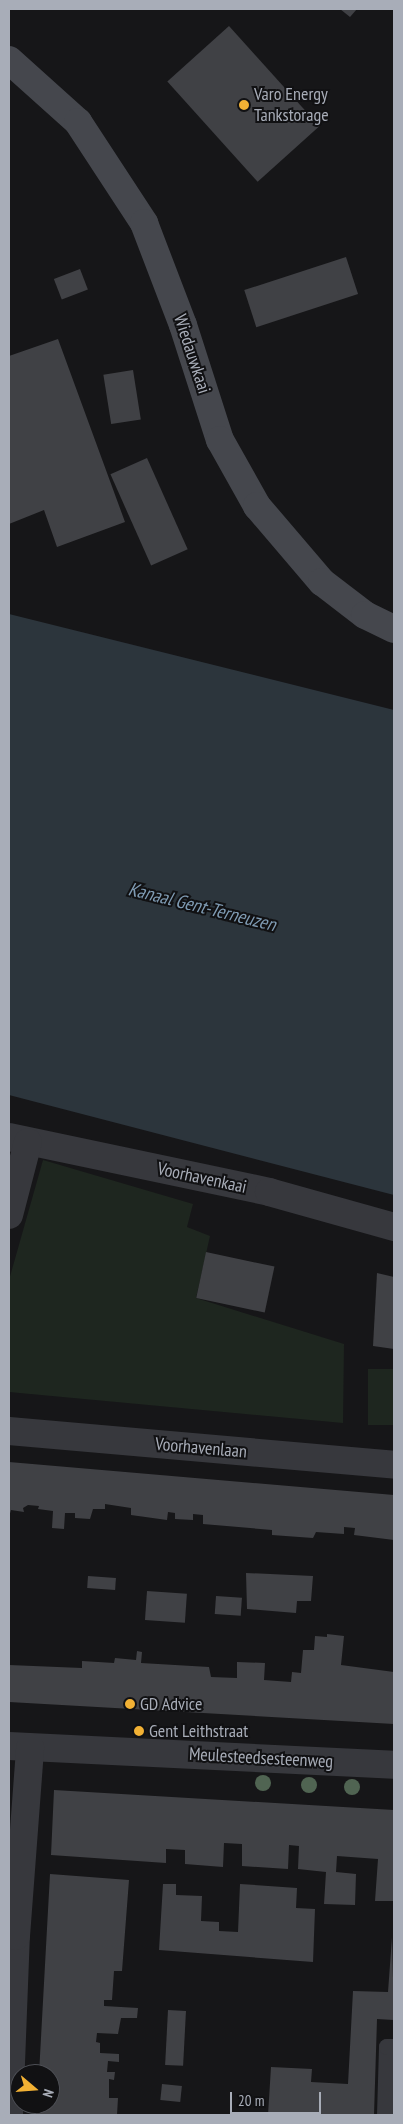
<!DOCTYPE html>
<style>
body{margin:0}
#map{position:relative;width:403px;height:2124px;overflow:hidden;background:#161618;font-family:"PT Sans Narrow",sans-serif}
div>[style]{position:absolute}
.green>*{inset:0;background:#1e261f;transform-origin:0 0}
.water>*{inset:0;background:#2c353c}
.building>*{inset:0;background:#404145;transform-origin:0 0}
.service>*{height:16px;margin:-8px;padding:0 8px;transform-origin:8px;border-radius:8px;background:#37383d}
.minor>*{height:28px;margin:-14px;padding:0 14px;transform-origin:14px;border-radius:14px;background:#37383d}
.secondary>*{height:28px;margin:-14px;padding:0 14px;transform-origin:14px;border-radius:14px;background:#45474d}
.trees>*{width:16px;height:16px;margin:-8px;border-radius:50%;background:#506452}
.dots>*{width:14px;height:14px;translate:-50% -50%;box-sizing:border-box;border:2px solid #111113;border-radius:50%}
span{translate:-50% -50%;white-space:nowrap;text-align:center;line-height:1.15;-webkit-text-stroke:4px #111113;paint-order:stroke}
.poi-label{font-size:18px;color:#a8adb8}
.left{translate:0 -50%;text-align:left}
.street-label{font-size:18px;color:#a8adb8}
.water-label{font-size:19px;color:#7f9bb3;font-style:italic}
.frame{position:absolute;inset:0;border:10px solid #a8adb8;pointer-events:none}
.north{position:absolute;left:10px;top:2064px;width:50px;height:50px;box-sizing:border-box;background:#111113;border:1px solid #4d4f55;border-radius:50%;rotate:108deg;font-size:14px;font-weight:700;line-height:20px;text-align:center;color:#a8adb8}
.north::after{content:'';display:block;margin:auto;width:18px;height:22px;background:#f2b134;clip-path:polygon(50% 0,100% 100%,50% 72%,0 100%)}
.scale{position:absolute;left:230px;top:2092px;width:91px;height:22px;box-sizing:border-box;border:2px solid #a8adb8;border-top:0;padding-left:6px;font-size:15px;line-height:18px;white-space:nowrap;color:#a8adb8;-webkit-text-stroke:4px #111113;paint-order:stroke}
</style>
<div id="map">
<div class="green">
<div style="clip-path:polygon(43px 1160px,193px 1204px,187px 1227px,210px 1236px,196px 1298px,344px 1344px,343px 1423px,9px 1392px,9px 1280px)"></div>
<div style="left:368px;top:1369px;width:26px;height:56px"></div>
</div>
<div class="water">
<div style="clip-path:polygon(9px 614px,394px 710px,394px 1195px,9px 1095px)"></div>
</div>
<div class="building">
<div style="clip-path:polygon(340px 9px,357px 9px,350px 17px)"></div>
<div style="left:229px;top:26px;width:135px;height:83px;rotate:48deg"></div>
<div style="left:346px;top:257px;width:39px;height:107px;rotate:72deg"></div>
<div style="left:80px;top:269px;width:22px;height:28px;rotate:69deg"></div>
<div style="clip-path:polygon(58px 339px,125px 522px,57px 547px,44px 510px,9px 524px,9px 356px)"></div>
<div style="left:133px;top:370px;width:50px;height:30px;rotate:81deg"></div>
<div style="left:147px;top:458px;width:100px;height:40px;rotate:66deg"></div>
<div style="left:206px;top:1252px;width:70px;height:47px;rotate:12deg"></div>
<div style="clip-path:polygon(377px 1273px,394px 1277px,394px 1349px,373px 1346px)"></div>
<div style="clip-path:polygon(9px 1462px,394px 1495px,394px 1540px,354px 1535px,355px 1528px,344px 1527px,344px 1534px,316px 1532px,313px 1538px,272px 1535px,272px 1530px,203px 1524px,203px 1515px,193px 1514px,193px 1520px,175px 1519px,175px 1513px,168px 1512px,167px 1520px,131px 1515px,131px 1508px,105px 1504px,105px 1509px,93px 1509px,90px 1519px,75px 1518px,75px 1513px,65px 1513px,64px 1529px,52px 1528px,53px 1511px,38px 1509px,39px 1506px,28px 1505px,23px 1508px,24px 1512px,11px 1510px,9px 1517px)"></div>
<div style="clip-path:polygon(246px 1573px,313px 1576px,311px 1601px,297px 1601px,296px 1613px,247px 1609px)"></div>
<div style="left:88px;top:1576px;width:28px;height:12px;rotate:4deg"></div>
<div style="left:147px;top:1591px;width:40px;height:29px;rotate:4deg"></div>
<div style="left:216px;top:1596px;width:26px;height:18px;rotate:4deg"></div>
<div style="clip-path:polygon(327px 1634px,344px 1636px,341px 1665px,394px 1672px,394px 1724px,9px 1702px,9px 1665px,82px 1668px,82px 1661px,114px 1663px,115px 1658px,136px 1660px,137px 1651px,142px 1652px,141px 1663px,209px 1667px,211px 1677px,237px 1678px,237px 1662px,265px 1663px,264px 1680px,291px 1682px,292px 1672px,301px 1673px,303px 1650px,314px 1650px,315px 1636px,327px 1637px)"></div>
<div style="clip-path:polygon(54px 1790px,394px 1810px,394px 1901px,375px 1901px,378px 1859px,337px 1856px,336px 1872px,356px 1874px,355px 1905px,324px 1904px,326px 1872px,298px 1869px,299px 1846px,289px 1845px,288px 1869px,242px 1866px,242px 1844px,224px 1843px,223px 1867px,185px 1864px,185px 1850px,166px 1849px,166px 1863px,51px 1855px)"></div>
<div style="clip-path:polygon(50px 1874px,129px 1880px,122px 1971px,114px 1971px,112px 2000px,104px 2000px,104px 2006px,138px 2008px,137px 2018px,121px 2018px,118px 2034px,97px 2033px,96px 2042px,100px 2043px,100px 2053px,119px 2054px,119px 2062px,108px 2061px,107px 2072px,115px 2072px,114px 2080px,109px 2079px,109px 2098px,118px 2098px,117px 2115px,37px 2115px,37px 2104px,50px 2104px,50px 2074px,39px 2074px)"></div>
<div style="clip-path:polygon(163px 1884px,176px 1884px,176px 1895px,202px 1896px,201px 1921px,219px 1922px,219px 1931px,238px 1932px,240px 1884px,297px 1888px,296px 1908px,315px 1909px,313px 1962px,159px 1950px)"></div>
<div style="clip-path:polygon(392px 1937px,394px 2020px,377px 2019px,374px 2115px,268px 2115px,271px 2067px,312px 2069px,311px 2082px,348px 2084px,353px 1991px,388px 1992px)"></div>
<div style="left:168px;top:2010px;width:18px;height:55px;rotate:3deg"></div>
<div style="left:162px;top:2084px;width:20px;height:16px;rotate:6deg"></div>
</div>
<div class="service">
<div style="left:385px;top:2115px;width:68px;rotate:-88.3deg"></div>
<div style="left:387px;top:2047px;width:7px"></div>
</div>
<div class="minor">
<div style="left:9px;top:1137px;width:266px;rotate:11.9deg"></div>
<div style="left:269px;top:1192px;width:130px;rotate:15.6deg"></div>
<div style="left:9px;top:1215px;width:75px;rotate:-75.4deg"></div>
<div style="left:9px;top:1431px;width:386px;rotate:5deg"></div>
<div style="left:9px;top:1746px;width:385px;rotate:2.8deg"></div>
<div style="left:9px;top:2115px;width:179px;rotate:-87.8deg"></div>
<div style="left:16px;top:1936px;width:189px;rotate:-85.7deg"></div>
</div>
<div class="secondary">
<div style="left:9px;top:60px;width:93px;rotate:41.9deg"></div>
<div style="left:78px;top:122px;width:121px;rotate:56.8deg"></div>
<div style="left:144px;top:223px;width:109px;rotate:69.1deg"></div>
<div style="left:183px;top:325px;width:121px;rotate:72.2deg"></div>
<div style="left:220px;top:440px;width:76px;rotate:60.7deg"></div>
<div style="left:257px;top:506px;width:100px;rotate:49.5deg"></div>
<div style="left:322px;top:582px;width:54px;rotate:37.5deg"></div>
<div style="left:365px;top:615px;width:32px;rotate:26deg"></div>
</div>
<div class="trees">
<div style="left:263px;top:1783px"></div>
<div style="left:309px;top:1785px"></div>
<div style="left:352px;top:1787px"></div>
</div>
<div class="dots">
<div style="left:244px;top:105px;background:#f2b134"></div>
<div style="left:130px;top:1704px;background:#f2b134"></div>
<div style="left:139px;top:1731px;background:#f2b134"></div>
</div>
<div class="poi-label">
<span class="left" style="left:254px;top:105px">Varo Energy<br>Tankstorage</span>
<span class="left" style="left:140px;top:1704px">GD Advice</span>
<span class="left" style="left:149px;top:1731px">Gent Leithstraat</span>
</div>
<div class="street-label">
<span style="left:192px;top:354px;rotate:72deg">Wiedauwkaai</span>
<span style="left:202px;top:1178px;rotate:12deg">Voorhavenkaai</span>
<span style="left:201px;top:1448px;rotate:5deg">Voorhavenlaan</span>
<span style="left:261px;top:1758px;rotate:3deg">Meulesteedsesteenweg</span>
</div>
<div class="water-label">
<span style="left:202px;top:907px;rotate:14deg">Kanaal Gent-Terneuzen</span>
</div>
<div class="frame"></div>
<div class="north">N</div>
<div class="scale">20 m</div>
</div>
